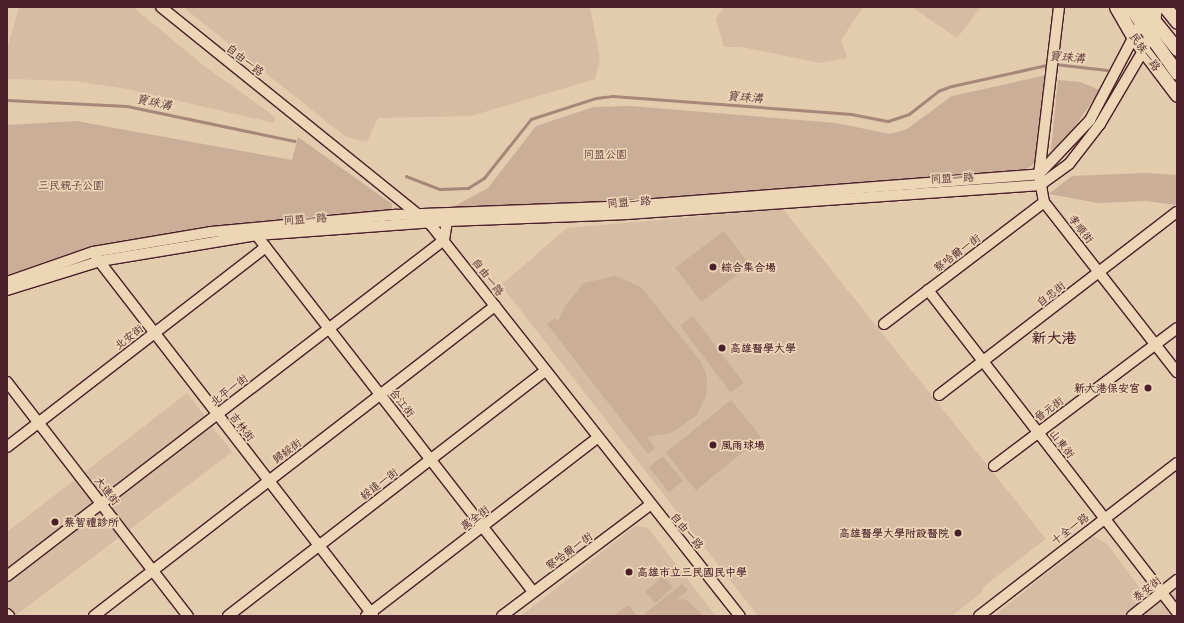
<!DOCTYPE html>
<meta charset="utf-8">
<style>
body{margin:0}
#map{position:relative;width:1184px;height:623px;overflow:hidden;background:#e3cbae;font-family:Delius,"LXGW WenKai TC",sans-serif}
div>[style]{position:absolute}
.built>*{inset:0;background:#d6bca3}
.green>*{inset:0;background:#caae98;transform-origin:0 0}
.stream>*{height:2.5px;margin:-1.25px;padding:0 1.25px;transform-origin:1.25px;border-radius:1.25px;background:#a68779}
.roads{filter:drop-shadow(1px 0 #4a1f2b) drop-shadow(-1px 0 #4a1f2b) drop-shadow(0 1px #4a1f2b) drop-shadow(0 -1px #4a1f2b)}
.minor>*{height:10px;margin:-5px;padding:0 5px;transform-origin:5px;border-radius:5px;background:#edd6b6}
.major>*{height:13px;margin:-6.5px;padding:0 6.5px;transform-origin:6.5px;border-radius:6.5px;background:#edd6b6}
.dots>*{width:11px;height:11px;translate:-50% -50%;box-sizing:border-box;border:2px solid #edd6b6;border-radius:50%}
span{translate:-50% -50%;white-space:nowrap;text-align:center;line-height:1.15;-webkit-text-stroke:3.5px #edd6b6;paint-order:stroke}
.street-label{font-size:11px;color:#4a1f2b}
.park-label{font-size:11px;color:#643c41}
.poi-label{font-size:11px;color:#4a1f2b;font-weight:700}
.left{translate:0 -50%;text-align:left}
.right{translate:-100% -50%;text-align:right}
.water-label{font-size:12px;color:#61393e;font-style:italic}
.district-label{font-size:15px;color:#4a1f2b;font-weight:700}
.frame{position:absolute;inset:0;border:8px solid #4a1f2b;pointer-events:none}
</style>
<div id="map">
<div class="built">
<div style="clip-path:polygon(19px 7px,133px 7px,203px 65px,275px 117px,274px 123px,127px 89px,74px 81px,7px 79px,7px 49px)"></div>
<div style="clip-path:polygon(183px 7px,590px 7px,600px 59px,595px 79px,471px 116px,378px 118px,367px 142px,346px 137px)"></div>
<div style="clip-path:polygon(724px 7px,863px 7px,841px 40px,847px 58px,820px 63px,742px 47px,724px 47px,716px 19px)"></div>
<div style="clip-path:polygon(912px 7px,981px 7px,957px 38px)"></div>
<div style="clip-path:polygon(783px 209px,1046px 539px,983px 587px,982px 592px,952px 616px,758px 616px,501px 285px,567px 228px)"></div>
<div style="clip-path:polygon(187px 393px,232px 452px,15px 616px,7px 616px,7px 532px)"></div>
<div style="clip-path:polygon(635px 526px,648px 528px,716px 616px,521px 616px)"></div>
<div style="clip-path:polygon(1093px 536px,1107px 544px,1154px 607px,1177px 589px,1177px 616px,994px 616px)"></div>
</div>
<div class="green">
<div style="clip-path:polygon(1047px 75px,1037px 162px,1026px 169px,618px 201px,451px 208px,488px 188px,536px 126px,594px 107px,630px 106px,836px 123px,890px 134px,907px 129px,952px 96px)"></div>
<div style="clip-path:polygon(1058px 80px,1080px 82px,1100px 90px,1071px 132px,1051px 151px)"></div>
<div style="clip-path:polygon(76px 121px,292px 160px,298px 137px,392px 204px,392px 212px,85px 248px,7px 275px,7px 125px)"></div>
<div style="clip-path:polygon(1145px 173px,1177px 175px,1177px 205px,1146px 201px,1098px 203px,1049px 194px,1072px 176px)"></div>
<div style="left:724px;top:231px;width:43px;height:61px;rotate:53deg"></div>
<div style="clip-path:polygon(615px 276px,641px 287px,701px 362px,707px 377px,706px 397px,696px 416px,671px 433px,647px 437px,655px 448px,648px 454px,547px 324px,555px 318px,558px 322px,565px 306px,584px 283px)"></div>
<div style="left:693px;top:316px;width:84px;height:16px;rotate:53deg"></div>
<div style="left:731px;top:400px;width:48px;height:84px;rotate:51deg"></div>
<div style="left:663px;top:456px;width:32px;height:18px;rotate:51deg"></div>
<div style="left:663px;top:576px;width:15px;height:24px;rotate:48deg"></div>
<div style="clip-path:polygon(682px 584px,688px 590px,677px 599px,687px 600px,703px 616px,642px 616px)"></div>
<div style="clip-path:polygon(628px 605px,637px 616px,614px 616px)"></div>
</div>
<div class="stream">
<div style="left:1055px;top:64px;width:52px;rotate:6.6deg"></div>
<div style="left:7px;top:100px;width:120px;rotate:2.9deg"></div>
<div style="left:127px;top:106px;width:171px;rotate:11.8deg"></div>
<div style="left:406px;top:176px;width:36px;rotate:21deg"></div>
<div style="left:440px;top:189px;width:28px;rotate:-2deg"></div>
<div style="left:468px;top:188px;width:19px;rotate:-32deg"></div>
<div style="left:484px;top:178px;width:75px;rotate:-51.5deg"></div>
<div style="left:531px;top:119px;width:68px;rotate:-17.9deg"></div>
<div style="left:596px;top:98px;width:17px;rotate:-7deg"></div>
<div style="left:613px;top:96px;width:239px;rotate:4.3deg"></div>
<div style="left:851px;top:114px;width:38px;rotate:11deg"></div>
<div style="left:888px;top:121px;width:22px;rotate:-18deg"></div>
<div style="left:909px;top:114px;width:37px;rotate:-38deg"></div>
<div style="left:938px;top:91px;width:15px;rotate:-20deg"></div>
<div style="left:952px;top:86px;width:101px;rotate:-12.5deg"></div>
</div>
<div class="roads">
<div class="minor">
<div style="left:161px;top:7px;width:347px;rotate:38.9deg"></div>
<div style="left:431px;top:225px;width:498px;rotate:51.7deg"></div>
<div style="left:1059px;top:7px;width:168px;rotate:96.8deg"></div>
<div style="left:1039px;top:174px;width:28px;rotate:80deg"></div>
<div style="left:1044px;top:202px;width:216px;rotate:52deg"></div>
<div style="left:254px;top:232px;width:455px;rotate:52.2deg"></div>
<div style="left:96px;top:257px;width:453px;rotate:52.3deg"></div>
<div style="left:7px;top:282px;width:91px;rotate:-19.2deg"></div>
<div style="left:93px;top:252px;width:120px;rotate:-9.6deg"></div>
<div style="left:211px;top:232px;width:186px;rotate:-5.3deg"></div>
<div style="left:396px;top:215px;width:231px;rotate:-2.2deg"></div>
<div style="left:627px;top:206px;width:413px;rotate:-4.4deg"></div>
<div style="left:1039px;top:174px;width:74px;rotate:-46.6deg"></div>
<div style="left:1090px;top:120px;width:116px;rotate:-62.3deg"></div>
<div style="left:7px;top:290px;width:97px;rotate:-17.3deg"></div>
<div style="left:100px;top:261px;width:159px;rotate:-9.4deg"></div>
<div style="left:257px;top:235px;width:192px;rotate:-4.2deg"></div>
<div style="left:448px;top:221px;width:180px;rotate:-2.2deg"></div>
<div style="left:628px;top:214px;width:413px;rotate:-4deg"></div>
<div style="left:1040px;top:185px;width:36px;rotate:-36deg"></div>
<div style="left:1069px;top:164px;width:51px;rotate:-52.2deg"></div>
<div style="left:1100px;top:124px;width:85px;rotate:-59.5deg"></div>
<div style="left:1143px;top:51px;width:30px;rotate:-66deg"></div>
<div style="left:1155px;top:24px;width:17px;rotate:-83deg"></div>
<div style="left:928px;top:290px;width:407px;rotate:52.3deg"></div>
<div style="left:884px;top:324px;width:201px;rotate:-37.3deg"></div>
<div style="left:7px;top:382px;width:296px;rotate:52.3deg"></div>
<div style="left:939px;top:395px;width:300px;rotate:-37.6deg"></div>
<div style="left:7px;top:447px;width:327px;rotate:-37.7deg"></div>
<div style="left:994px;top:466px;width:229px;rotate:-37deg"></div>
<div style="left:7px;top:576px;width:551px;rotate:-37.56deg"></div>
<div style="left:444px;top:240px;width:24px;rotate:-81deg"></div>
<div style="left:7px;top:614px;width:3px;rotate:45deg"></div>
<div style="left:94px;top:616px;width:507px;rotate:-37.71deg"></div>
<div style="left:228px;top:616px;width:401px;rotate:-37.7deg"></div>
<div style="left:366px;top:616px;width:292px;rotate:-37.6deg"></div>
<div style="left:502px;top:616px;width:185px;rotate:-36.9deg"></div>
<div style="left:979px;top:616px;width:250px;rotate:-37.7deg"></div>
<div style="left:1132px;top:616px;width:58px;rotate:-38.7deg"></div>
</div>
<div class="major">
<div style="left:1116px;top:7px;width:36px;rotate:60deg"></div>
<div style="left:1134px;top:38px;width:71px;rotate:53deg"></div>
<div style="left:1130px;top:7px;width:81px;rotate:54.5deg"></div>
<div style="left:1143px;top:7px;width:54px;rotate:51deg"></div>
<div style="left:1165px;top:7px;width:19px;rotate:51deg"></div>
</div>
</div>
<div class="dots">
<div style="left:713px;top:267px;background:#4a1f2b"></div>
<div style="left:722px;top:348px;background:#4a1f2b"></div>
<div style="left:1148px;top:388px;background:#4a1f2b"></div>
<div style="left:713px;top:445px;background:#4a1f2b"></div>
<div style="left:55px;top:522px;background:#4a1f2b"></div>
<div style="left:958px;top:533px;background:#4a1f2b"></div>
<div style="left:629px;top:572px;background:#4a1f2b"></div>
</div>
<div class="street-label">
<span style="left:1145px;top:52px;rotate:54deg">民族一路</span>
<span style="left:245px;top:60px;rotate:38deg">自由一路</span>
<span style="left:952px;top:178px;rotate:-3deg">同盟一路</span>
<span style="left:629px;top:202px;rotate:-4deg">同盟一路</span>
<span style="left:305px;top:219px;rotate:-4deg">同盟一路</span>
<span style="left:1081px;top:229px;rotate:52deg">孝順街</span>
<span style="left:957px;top:253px;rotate:-37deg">察哈爾一街</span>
<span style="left:488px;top:277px;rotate:52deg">自由一路</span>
<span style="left:1051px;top:294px;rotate:-38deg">自忠街</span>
<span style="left:129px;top:337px;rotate:-38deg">北安街</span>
<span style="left:229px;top:390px;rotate:-37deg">北平一街</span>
<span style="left:402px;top:403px;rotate:52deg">合江街</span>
<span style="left:1049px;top:409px;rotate:-37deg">晉元街</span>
<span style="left:242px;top:427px;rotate:52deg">吉林街</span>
<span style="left:1062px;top:444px;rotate:52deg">山東街</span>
<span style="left:287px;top:451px;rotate:-37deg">歸綏街</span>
<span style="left:379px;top:484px;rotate:-37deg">綏遠一街</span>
<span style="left:107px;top:491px;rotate:52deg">大連街</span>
<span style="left:475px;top:518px;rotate:-38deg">萬全街</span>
<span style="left:1070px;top:529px;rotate:-37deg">十全一路</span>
<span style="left:687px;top:531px;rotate:50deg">自由一路</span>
<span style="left:569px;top:551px;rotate:-36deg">察哈爾一街</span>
<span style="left:1147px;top:589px;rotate:-38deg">泰安街</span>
</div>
<div class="park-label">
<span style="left:605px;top:154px">同盟公園</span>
<span style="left:71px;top:185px">三民親子公園</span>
</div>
<div class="poi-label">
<span class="left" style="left:721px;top:267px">綜合集合場</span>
<span class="left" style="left:730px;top:348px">高雄醫學大學</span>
<span class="right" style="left:1140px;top:388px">新大港保安宮</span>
<span class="left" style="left:721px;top:445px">風雨球場</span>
<span class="left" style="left:64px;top:522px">蔡智禮診所</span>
<span class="right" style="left:949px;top:533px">高雄醫學大學附設醫院</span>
<span class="left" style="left:637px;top:572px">高雄市立三民國民中學</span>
</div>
<div class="water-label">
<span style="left:1067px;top:57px;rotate:4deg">寶珠溝</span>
<span style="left:745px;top:97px;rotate:4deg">寶珠溝</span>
<span style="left:154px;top:102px;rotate:12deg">寶珠溝</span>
</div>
<div class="district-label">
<span style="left:1054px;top:338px">新大港</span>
</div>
<div class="frame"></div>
</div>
